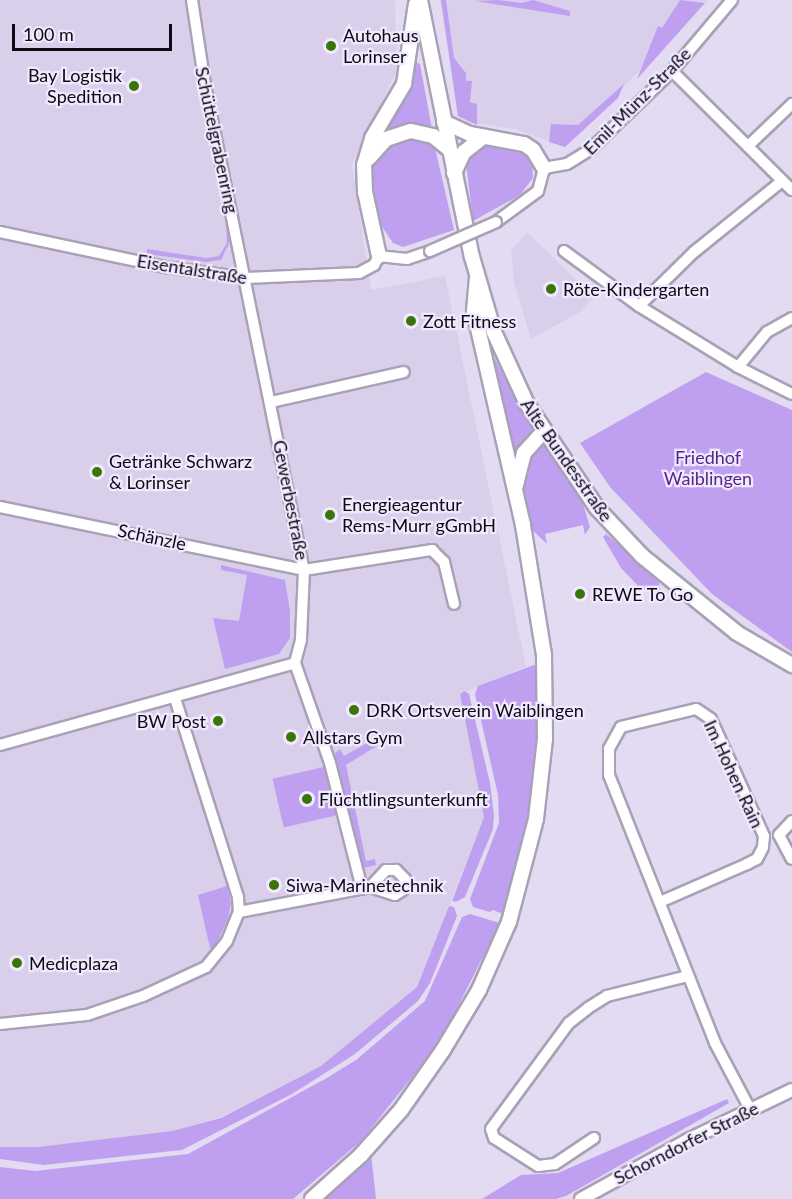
<!DOCTYPE html>
<meta charset="utf-8">
<style>
body{margin:0}
#map{position:relative;width:792px;height:1199px;overflow:hidden;background:#e3dbf1;font-family:Lato,sans-serif}
div>[style]{position:absolute}
.built>*{inset:0;background:#d9cfeb}
.green>*{inset:0;background:#bfa0f0;transform-origin:0 0}
.roads{filter:drop-shadow(2px 0 #a9a1b6) drop-shadow(-2px 0 #a9a1b6) drop-shadow(0 2px #a9a1b6) drop-shadow(0 -2px #a9a1b6)}
.minor>*{height:10px;margin:-5px;padding:0 5px;transform-origin:5px;border-radius:5px;background:#fff}
.tertiary>*{height:12px;margin:-6px;padding:0 6px;transform-origin:6px;border-radius:6px;background:#fff}
.secondary>*{height:14px;margin:-7px;padding:0 7px;transform-origin:7px;border-radius:7px;background:#fff}
.bridges{filter:drop-shadow(2px 0 #a9a1b6) drop-shadow(-2px 0 #a9a1b6) drop-shadow(0 2px #a9a1b6) drop-shadow(0 -2px #a9a1b6)}
.minor-bridge>*{height:10px;margin:-5px;padding:0 5px;transform-origin:5px;border-radius:5px;background:#fff}
.dots>*{width:16px;height:16px;translate:-50% -50%;box-sizing:border-box;border:3px solid #f0e9ff;border-radius:50%}
span{translate:-50% -50%;white-space:nowrap;text-align:center;line-height:1.15;-webkit-text-stroke:4.5px #f0e9ff;paint-order:stroke}
.poi-label{font-size:18px;color:#0d0a11}
.left{translate:0 -50%;text-align:left}
.right{translate:-100% -50%;text-align:right}
.street-label{font-size:18px;color:#0d0a11}
.park-label{font-size:18px;color:#562688}
.scale{position:absolute;left:12px;top:24px;width:160px;height:27px;box-sizing:border-box;border:3px solid #0d0a11;border-top:0;padding-left:8px;font-size:18px;line-height:21px;white-space:nowrap;color:#0d0a11;-webkit-text-stroke:4px #f0e9ff;paint-order:stroke}
</style>
<div id="map">
<div class="built">
<div style="clip-path:polygon(0 0,395px 0,397px 70px,352px 164px,371px 290px,445px 276px,526px 667px,460px 694px,484px 817px,417px 987px,321px 1066px,221px 1117px,172px 1131px,38px 1147px,0 1147px)"></div>
<div style="clip-path:polygon(440px 0,708px 0,565px 147px,515px 129px,468px 122px,458px 116px)"></div>
<div style="clip-path:polygon(527px 232px,594px 297px,580px 312px,531px 339px,514px 282px,511px 251px)"></div>
</div>
<div class="green">
<div style="clip-path:polygon(441px 0,446px 0,454px 58px,466px 73px,466px 81px,472px 81px,470px 102px,477px 104px,477px 125px,458px 116px)"></div>
<div style="clip-path:polygon(498px 0,522px 3px,533px 0,570px 11px,570px 16px,475px 1px)"></div>
<div style="clip-path:polygon(680px 0,705px 3px,637px 79px,658px 26px,662px 28px)"></div>
<div style="clip-path:polygon(414px 61px,420px 64px,432px 129px,376px 139px,404px 99px)"></div>
<div style="clip-path:polygon(624px 84px,618px 98px,565px 147px,549px 142px,551px 124px,578px 125px)"></div>
<div style="clip-path:polygon(413px 136px,424px 137px,435px 148px,454px 230px,403px 247px,393px 243px,379px 222px,371px 191px,370px 166px,385px 145px)"></div>
<div style="clip-path:polygon(486px 144px,522px 152px,532px 164px,533px 178px,520px 195px,473px 221px,466px 163px,478px 147px)"></div>
<div style="clip-path:polygon(226px 222px,230px 222px,231px 239px,221px 260px,206px 262px,147px 254px,147px 249px,206px 258px,219px 256px,227px 243px)"></div>
<div style="clip-path:polygon(488px 346px,532px 429px,515px 462px)"></div>
<div style="clip-path:polygon(706px 372px,792px 410px,792px 652px,712px 594px,610px 487px,580px 443px)"></div>
<div style="clip-path:polygon(543px 442px,583px 504px,590px 527px,585px 535px,583px 525px,545px 534px,547px 544px,531px 529px,523px 484px,526px 460px)"></div>
<div style="clip-path:polygon(606px 534px,658px 578px,661px 593px,641px 589px,621px 568px,603px 537px)"></div>
<div style="clip-path:polygon(221px 565px,285px 580px,290px 611px,290px 638px,279px 654px,225px 669px,213px 618px,239px 621px,247px 575px,221px 570px)"></div>
<div style="clip-path:polygon(534px 665px,538px 669px,537px 744px,526px 830px,503px 914px,493px 910px,490px 912px,473px 907px,470px 899px,499px 823px,498px 795px,475px 694px,478px 686px)"></div>
<div style="clip-path:polygon(465px 691px,469px 694px,490px 783px,494px 816px,493px 829px,465px 897px,456px 902px,452px 901px,484px 817px,460px 694px)"></div>
<div style="clip-path:polygon(385px 733px,388px 739px,346px 765px,366px 861px,375px 859px,376px 865px,363px 868px,335px 753px,340px 749px,344px 756px)"></div>
<div style="left:328px;top:766px;width:50px;height:57px;rotate:77deg"></div>
<div style="clip-path:polygon(227px 886px,231px 903px,228px 918px,215px 947px,210px 948px,198px 895px)"></div>
<div style="clip-path:polygon(449px 906px,454px 907px,457px 916px,430px 983px,418px 1001px,355px 1054px,292px 1094px,182px 1150px,44px 1165px,0 1159px,0 1147px,38px 1147px,172px 1131px,221px 1118px,321px 1066px,417px 987px)"></div>
<div style="clip-path:polygon(470px 914px,500px 923px,440px 1042px,361px 1141px,293px 1199px,0 1199px,0 1167px,35px 1171px,188px 1154px,325px 1079px,356px 1060px,425px 1001px,462px 917px)"></div>
<div style="clip-path:polygon(727px 1099px,729px 1103px,566px 1196px,556px 1199px,482px 1199px,521px 1175px,558px 1173px)"></div>
<div style="clip-path:polygon(371px 1153px,376px 1199px,324px 1199px)"></div>
</div>
<div class="roads">
<div class="minor">
<div style="left:192px;top:0;width:86px;rotate:81.3deg"></div>
<div style="left:205px;top:85px;width:495px;rotate:78.5deg"></div>
<div style="left:304px;top:570px;width:70px;rotate:92.5deg"></div>
<div style="left:301px;top:640px;width:24px;rotate:105deg"></div>
<div style="left:295px;top:663px;width:106px;rotate:70.7deg"></div>
<div style="left:330px;top:763px;width:130px;rotate:75.7deg"></div>
<div style="left:672px;top:71px;width:169px;rotate:44.8deg"></div>
<div style="left:748px;top:146px;width:61px;rotate:-43.7deg"></div>
<div style="left:496px;top:222px;width:52px;rotate:-36.4deg"></div>
<div style="left:538px;top:191px;width:24px;rotate:-75deg"></div>
<div style="left:544px;top:168px;width:23px;rotate:-10deg"></div>
<div style="left:567px;top:164px;width:28px;rotate:-32deg"></div>
<div style="left:591px;top:149px;width:112px;rotate:-43.9deg"></div>
<div style="left:672px;top:71px;width:93px;rotate:-49.8deg"></div>
<div style="left:0;top:232px;width:169px;rotate:12deg"></div>
<div style="left:165px;top:267px;width:82px;rotate:7.7deg"></div>
<div style="left:246px;top:278px;width:113px;rotate:-2.5deg"></div>
<div style="left:359px;top:273px;width:17px;rotate:-28deg"></div>
<div style="left:374px;top:265px;width:10px;rotate:-61deg"></div>
<div style="left:379px;top:256px;width:28px;rotate:6deg"></div>
<div style="left:407px;top:259px;width:24px;rotate:-19deg"></div>
<div style="left:564px;top:251px;width:93px;rotate:36.3deg"></div>
<div style="left:639px;top:306px;width:116px;rotate:31.6deg"></div>
<div style="left:738px;top:367px;width:60px;rotate:26.6deg"></div>
<div style="left:639px;top:306px;width:77px;rotate:-44.5deg"></div>
<div style="left:694px;top:252px;width:113px;rotate:-38.9deg"></div>
<div style="left:738px;top:367px;width:45px;rotate:-50.4deg"></div>
<div style="left:767px;top:332px;width:29px;rotate:-29deg"></div>
<div style="left:271px;top:402px;width:136px;rotate:-12.7deg"></div>
<div style="left:0;top:507px;width:310px;rotate:11.7deg"></div>
<div style="left:304px;top:570px;width:130px;rotate:-8.9deg"></div>
<div style="left:432px;top:550px;width:17px;rotate:45deg"></div>
<div style="left:444px;top:562px;width:43px;rotate:76.6deg"></div>
<div style="left:0;top:745px;width:306px;rotate:-15.5deg"></div>
<div style="left:792px;top:821px;width:19px;rotate:133deg"></div>
<div style="left:779px;top:835px;width:27px;rotate:62deg"></div>
<div style="left:660px;top:902px;width:95px;rotate:-23.6deg"></div>
<div style="left:747px;top:864px;width:11px;rotate:-27deg"></div>
<div style="left:757px;top:859px;width:13px;rotate:-63deg"></div>
<div style="left:763px;top:847px;width:11px;rotate:-85deg"></div>
<div style="left:764px;top:836px;width:128px;rotate:-114.4deg"></div>
<div style="left:711px;top:719px;width:18px;rotate:-146deg"></div>
<div style="left:696px;top:709px;width:77px;rotate:166.5deg"></div>
<div style="left:621px;top:727px;width:25px;rotate:119deg"></div>
<div style="left:609px;top:749px;width:26px;rotate:90deg"></div>
<div style="left:609px;top:775px;width:288px;rotate:68.4deg"></div>
<div style="left:715px;top:1043px;width:75px;rotate:62.1deg"></div>
<div style="left:239px;top:912px;width:133px;rotate:-10.8deg"></div>
<div style="left:370px;top:887px;width:26px;rotate:18deg"></div>
<div style="left:395px;top:895px;width:9px;rotate:-32deg"></div>
<div style="left:403px;top:890px;width:11px;rotate:-80deg"></div>
<div style="left:405px;top:879px;width:13px;rotate:-135deg"></div>
<div style="left:396px;top:870px;width:10px;rotate:180deg"></div>
<div style="left:386px;top:870px;width:23px;rotate:133deg"></div>
<div style="left:0;top:1024px;width:87px;rotate:-5.9deg"></div>
<div style="left:87px;top:1015px;width:59px;rotate:-18.7deg"></div>
<div style="left:143px;top:996px;width:69px;rotate:-24.7deg"></div>
<div style="left:206px;top:967px;width:33px;rotate:-51deg"></div>
<div style="left:227px;top:941px;width:31px;rotate:-68deg"></div>
<div style="left:239px;top:912px;width:15px;rotate:-94deg"></div>
<div style="left:238px;top:897px;width:209px;rotate:-107.6deg"></div>
<div style="left:594px;top:1138px;width:47px;rotate:146.3deg"></div>
<div style="left:555px;top:1164px;width:17px;rotate:173deg"></div>
<div style="left:538px;top:1166px;width:52px;rotate:-147.5deg"></div>
<div style="left:494px;top:1138px;width:9px;rotate:-108deg"></div>
<div style="left:491px;top:1129px;width:132px;rotate:-53.7deg"></div>
<div style="left:569px;top:1023px;width:24px;rotate:-38deg"></div>
<div style="left:588px;top:1008px;width:22px;rotate:-32deg"></div>
<div style="left:607px;top:996px;width:83px;rotate:-13.9deg"></div>
</div>
<div class="tertiary">
<div style="left:581px;top:1199px;width:124px;rotate:-28.8deg"></div>
<div style="left:690px;top:1139px;width:113px;rotate:-25.7deg"></div>
</div>
<div class="secondary">
<div style="left:420px;top:0;width:262px;rotate:78.6deg"></div>
<div style="left:472px;top:257px;width:78px;rotate:73.7deg"></div>
<div style="left:494px;top:332px;width:79px;rotate:65.4deg"></div>
<div style="left:527px;top:404px;width:125px;rotate:56.1deg"></div>
<div style="left:597px;top:508px;width:66px;rotate:46.8deg"></div>
<div style="left:642px;top:556px;width:122px;rotate:39deg"></div>
<div style="left:737px;top:633px;width:64px;rotate:30.2deg"></div>
<div style="left:444px;top:122px;width:29px;rotate:25deg"></div>
<div style="left:470px;top:134px;width:55px;rotate:10.5deg"></div>
<div style="left:524px;top:144px;width:11px;rotate:34deg"></div>
<div style="left:533px;top:150px;width:21px;rotate:59deg"></div>
<div style="left:369px;top:158px;width:25px;rotate:-48deg"></div>
<div style="left:386px;top:139px;width:26px;rotate:-18deg"></div>
<div style="left:411px;top:131px;width:23px;rotate:13deg"></div>
<div style="left:433px;top:136px;width:21px;rotate:39deg"></div>
<div style="left:454px;top:173px;width:23px;rotate:-65deg"></div>
<div style="left:464px;top:152px;width:24px;rotate:-38deg"></div>
<div style="left:379px;top:256px;width:66px;rotate:-102.3deg"></div>
<div style="left:365px;top:192px;width:27px;rotate:-92deg"></div>
<div style="left:364px;top:165px;width:28px;rotate:-73deg"></div>
<div style="left:372px;top:138px;width:63px;rotate:-59.3deg"></div>
<div style="left:404px;top:84px;width:81px;rotate:-81.5deg"></div>
<div style="left:515px;top:489px;width:37px;rotate:-76deg"></div>
<div style="left:524px;top:453px;width:28px;rotate:-48deg"></div>
<div style="left:312px;top:1199px;width:66px;rotate:-41.9deg"></div>
<div style="left:361px;top:1155px;width:60px;rotate:-48.4deg"></div>
<div style="left:401px;top:1110px;width:73px;rotate:-55deg"></div>
<div style="left:443px;top:1050px;width:70px;rotate:-59deg"></div>
<div style="left:479px;top:990px;width:74px;rotate:-66.2deg"></div>
<div style="left:509px;top:922px;width:106px;rotate:-75.3deg"></div>
<div style="left:536px;top:819px;width:81px;rotate:-83.6deg"></div>
<div style="left:545px;top:739px;width:84px;rotate:-90.7deg"></div>
<div style="left:544px;top:655px;width:132px;rotate:-99.2deg"></div>
<div style="left:523px;top:525px;width:220px;rotate:-102.9deg"></div>
<div style="left:474px;top:311px;width:34px;rotate:-85deg"></div>
</div>
</div>
<div class="bridges">
<div class="minor-bridge">
<div style="left:430px;top:251px;width:72px;rotate:-23.7deg"></div>
</div>
</div>
<div class="dots">
<div style="left:331px;top:46px;background:#3b750a"></div>
<div style="left:134px;top:86px;background:#3b750a"></div>
<div style="left:551px;top:289px;background:#3b750a"></div>
<div style="left:411px;top:321px;background:#3b750a"></div>
<div style="left:97px;top:472px;background:#3b750a"></div>
<div style="left:330px;top:515px;background:#3b750a"></div>
<div style="left:580px;top:594px;background:#3b750a"></div>
<div style="left:354px;top:710px;background:#3b750a"></div>
<div style="left:218px;top:721px;background:#3b750a"></div>
<div style="left:291px;top:737px;background:#3b750a"></div>
<div style="left:307px;top:799px;background:#3b750a"></div>
<div style="left:274px;top:885px;background:#3b750a"></div>
<div style="left:17px;top:963px;background:#3b750a"></div>
</div>
<div class="poi-label">
<span class="left" style="left:343px;top:46px">Autohaus<br>Lorinser</span>
<span class="right" style="left:122px;top:86px">Bay Logistik<br>Spedition</span>
<span class="left" style="left:563px;top:289px">Röte-Kindergarten</span>
<span class="left" style="left:423px;top:321px">Zott Fitness</span>
<span class="left" style="left:109px;top:472px">Getränke Schwarz<br>&amp; Lorinser</span>
<span class="left" style="left:342px;top:515px">Energieagentur<br>Rems-Murr gGmbH</span>
<span class="left" style="left:592px;top:594px">REWE To Go</span>
<span class="left" style="left:366px;top:710px">DRK Ortsverein Waiblingen</span>
<span class="right" style="left:206px;top:721px">BW Post</span>
<span class="left" style="left:303px;top:737px">Allstars Gym</span>
<span class="left" style="left:319px;top:799px">Flüchtlingsunterkunft</span>
<span class="left" style="left:286px;top:885px">Siwa-Marinetechnik</span>
<span class="left" style="left:29px;top:963px">Medicplaza</span>
</div>
<div class="street-label">
<span style="left:637px;top:101px;rotate:-45deg">Emil-Münz-Straße</span>
<span style="left:217px;top:140px;rotate:78deg">Schüttelgrabenring</span>
<span style="left:192px;top:269px;rotate:9deg">Eisentalstraße</span>
<span style="left:567px;top:460px;rotate:55deg">Alte Bundesstraße</span>
<span style="left:291px;top:500px;rotate:79deg">Gewerbestraße</span>
<span style="left:152px;top:537px;rotate:12deg">Schänzle</span>
<span style="left:734px;top:774px;rotate:65deg">Im Hohen Rain</span>
<span style="left:686px;top:1143px;rotate:-27deg">Schorndorfer Straße</span>
</div>
<div class="park-label">
<span style="left:708px;top:468px">Friedhof<br>Waiblingen</span>
</div>
<div class="scale">100 m</div>
</div>
